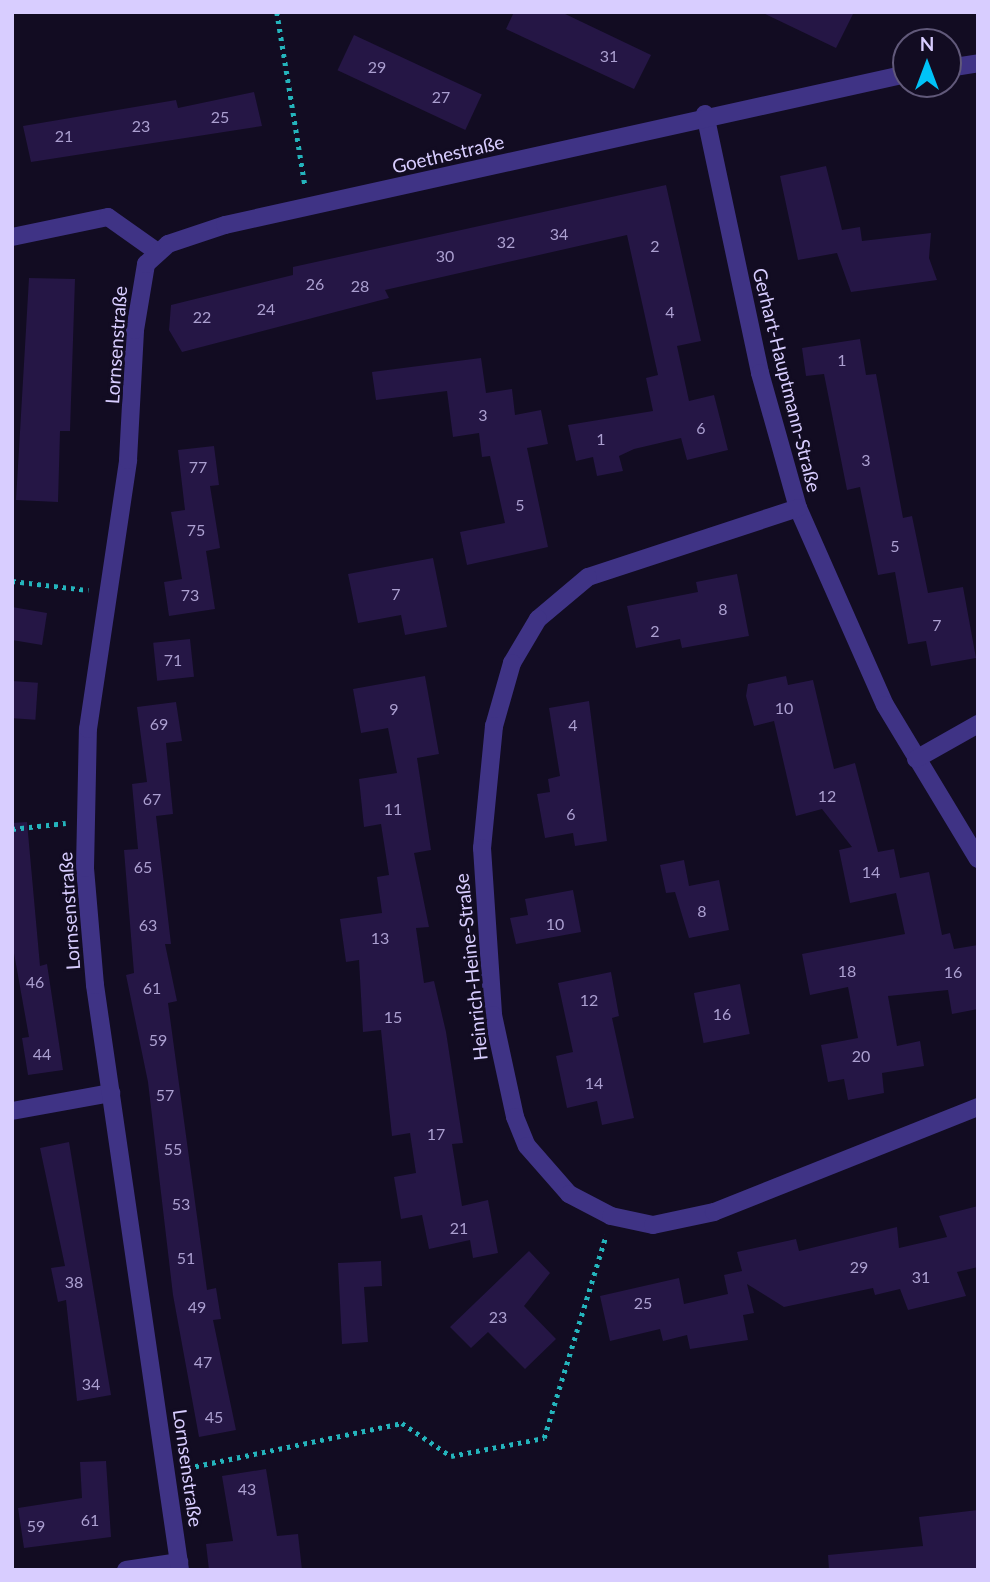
<!DOCTYPE html>
<meta charset="utf-8">
<style>
body{margin:0}
#map{position:relative;width:990px;height:1582px;overflow:hidden;background:#120c22;font-family:Lato,sans-serif}
div>[style]{position:absolute}
.building>*{inset:0;background:#251645;transform-origin:0 0}
.path>*{height:4.5px;margin-top:-2.25px;transform-origin:0;background:repeating-linear-gradient(90deg,#24b4bc 0 3.5px,transparent 0 8.5px)}
.minor>*{height:18px;margin:-9px;padding:0 9px;transform-origin:9px;border-radius:9px;background:#3f3385}
span{translate:-50% -50%;white-space:nowrap;text-align:center;line-height:1.15;-webkit-text-stroke:6px #120c22;paint-order:stroke}
.number-label{font-size:16px;color:#ab9fd0}
.number-label span{-webkit-text-stroke-width:0}
.street-label{font-size:19px;color:#d8cdff}
.frame{position:absolute;inset:0;border:14px solid #d8cdff;pointer-events:none}
.north{position:absolute;left:892px;top:28px;width:70px;height:70px;box-sizing:border-box;background:#120c22;border:2px solid #61597a;border-radius:50%;rotate:0deg;font-size:19px;font-weight:700;line-height:28px;text-align:center;color:#d8cdff}
.north::after{content:'';display:block;margin:auto;width:24px;height:32px;background:#00c3f8;clip-path:polygon(50% 0,100% 100%,50% 72%,0 100%)}
</style>
<div id="map">
<div class="building">
<div style="clip-path:polygon(514px 12px,561px 12px,651px 55px,634px 89px,506px 29px)"></div>
<div style="clip-path:polygon(761px 12px,854px 12px,836px 48px)"></div>
<div style="left:354px;top:35px;width:141px;height:39px;rotate:25deg"></div>
<div style="clip-path:polygon(254px 92px,262px 126px,31px 162px,23px 126px,176px 100px,178px 108px)"></div>
<div style="clip-path:polygon(826px 166px,842px 230px,860px 227px,862px 241px,931px 233px,929px 258px,937px 280px,851px 292px,837px 253px,798px 260px,780px 176px)"></div>
<div style="clip-path:polygon(666px 185px,701px 341px,677px 346px,689px 401px,714px 395px,728px 450px,687px 460px,681px 438px,634px 449px,619px 456px,623px 471px,597px 476px,593px 457px,576px 461px,568px 425px,653px 411px,646px 378px,658px 375px,627px 235px,385px 290px,389px 298px,182px 352px,169px 330px,171px 305px,293px 275px,293px 267px)"></div>
<div style="clip-path:polygon(29px 278px,75px 279px,70px 431px,60px 431px,58px 502px,16px 500px)"></div>
<div style="clip-path:polygon(860px 339px,866px 375px,876px 374px,903px 518px,912px 516px,928px 593px,963px 587px,976px 658px,931px 666px,926px 641px,908px 644px,895px 572px,878px 575px,860px 487px,847px 490px,824px 374px,806px 376px,802px 348px)"></div>
<div style="clip-path:polygon(481px 358px,486px 393px,512px 389px,515px 415px,541px 410px,548px 444px,527px 448px,548px 547px,467px 565px,460px 532px,505px 523px,490px 456px,482px 457px,479px 433px,453px 437px,447px 391px,376px 400px,372px 372px)"></div>
<div style="clip-path:polygon(214px 446px,219px 485px,210px 486px,220px 548px,206px 551px,215px 609px,169px 616px,164px 582px,182px 579px,171px 512px,185px 510px,178px 450px)"></div>
<div style="clip-path:polygon(433px 558px,447px 627px,405px 635px,401px 615px,358px 623px,348px 574px)"></div>
<div style="clip-path:polygon(737px 574px,749px 636px,682px 648px,680px 639px,636px 648px,627px 606px,698px 592px,696px 582px)"></div>
<div style="clip-path:polygon(12px 607px,47px 613px,42px 645px,12px 640px)"></div>
<div style="left:190px;top:639px;width:38px;height:37px;rotate:84deg"></div>
<div style="clip-path:polygon(425px 676px,439px 754px,417px 758px,431px 850px,414px 853px,429px 927px,416px 928px,424px 983px,434px 981px,446px 1032px,463px 1143px,452px 1144px,462px 1206px,488px 1200px,498px 1253px,473px 1258px,470px 1240px,429px 1249px,422px 1215px,401px 1219px,394px 1177px,416px 1173px,410px 1133px,392px 1136px,381px 1030px,363px 1032px,359px 960px,346px 962px,340px 919px,382px 913px,377px 877px,389px 875px,381px 824px,364px 827px,359px 779px,397px 773px,388px 728px,361px 733px,353px 689px)"></div>
<div style="clip-path:polygon(786px 676px,788px 685px,813px 680px,834px 769px,855px 763px,878px 852px,894px 849px,900px 878px,929px 872px,942px 935px,950px 933px,954px 949px,978px 945px,978px 1009px,952px 1014px,948px 990px,888px 996px,897px 1046px,920px 1041px,924px 1066px,882px 1073px,884px 1093px,848px 1100px,844px 1079px,828px 1082px,821px 1045px,858px 1038px,848px 987px,810px 995px,802px 954px,905px 934px,896px 893px,850px 903px,839px 850px,852px 847px,822px 809px,796px 816px,774px 721px,754px 726px,746px 696px,748px 684px)"></div>
<div style="left:12px;top:681px;width:26px;height:37px;rotate:4deg"></div>
<div style="clip-path:polygon(589px 701px,607px 841px,575px 846px,573px 833px,545px 838px,537px 794px,550px 792px,548px 779px,560px 776px,549px 708px)"></div>
<div style="clip-path:polygon(176px 702px,182px 741px,166px 743px,173px 814px,156px 816px,171px 944px,165px 944px,177px 1001px,168px 1003px,207px 1290px,216px 1288px,221px 1319px,213px 1320px,236px 1430px,199px 1437px,173px 1295px,148px 1082px,126px 975px,134px 973px,124px 850px,138px 849px,132px 784px,147px 782px,137px 707px)"></div>
<div style="clip-path:polygon(27px 822px,40px 966px,47px 964px,63px 1070px,28px 1075px,22px 1038px,29px 1037px,12px 942px,12px 823px)"></div>
<div style="clip-path:polygon(684px 860px,689px 886px,719px 880px,729px 930px,689px 938px,675px 892px,666px 893px,660px 865px)"></div>
<div style="clip-path:polygon(573px 890px,581px 932px,516px 944px,510px 918px,528px 915px,525px 899px)"></div>
<div style="clip-path:polygon(611px 972px,619px 1016px,612px 1018px,634px 1118px,602px 1125px,597px 1101px,567px 1108px,556px 1056px,573px 1052px,558px 983px)"></div>
<div style="left:740px;top:984px;width:51px;height:47px;rotate:79deg"></div>
<div style="clip-path:polygon(69px 1142px,111px 1395px,77px 1401px,66px 1300px,58px 1302px,51px 1268px,65px 1266px,40px 1148px)"></div>
<div style="clip-path:polygon(978px 1206px,978px 1267px,957px 1272px,966px 1296px,908px 1310px,900px 1289px,875px 1295px,873px 1288px,784px 1307px,747px 1284px,754px 1313px,743px 1315px,748px 1340px,690px 1349px,687px 1335px,663px 1341px,660px 1329px,610px 1341px,600px 1296px,679px 1278px,684px 1304px,728px 1294px,724px 1275px,742px 1271px,737px 1252px,796px 1239px,799px 1251px,897px 1227px,899px 1248px,947px 1237px,939px 1216px)"></div>
<div style="clip-path:polygon(529px 1251px,550px 1273px,524px 1306px,556px 1339px,525px 1369px,488px 1332px,471px 1348px,450px 1327px)"></div>
<div style="clip-path:polygon(381px 1261px,382px 1286px,364px 1287px,368px 1342px,342px 1344px,338px 1263px)"></div>
<div style="clip-path:polygon(106px 1461px,111px 1537px,24px 1548px,18px 1508px,82px 1498px,80px 1462px)"></div>
<div style="clip-path:polygon(266px 1469px,277px 1536px,298px 1534px,302px 1570px,209px 1570px,206px 1544px,233px 1541px,222px 1476px)"></div>
<div style="clip-path:polygon(978px 1510px,978px 1570px,829px 1570px,828px 1555px,923px 1546px,919px 1517px)"></div>
</div>
<div class="path">
<div style="left:277px;top:12px;width:175px;rotate:80.8deg"></div>
<div style="left:12px;top:581px;width:77px;rotate:6.8deg"></div>
<div style="left:12px;top:829px;width:54px;rotate:-6.3deg"></div>
<div style="left:187px;top:1468px;width:220px;rotate:-11.8deg"></div>
<div style="left:402px;top:1423px;width:59px;rotate:34deg"></div>
<div style="left:451px;top:1456px;width:95px;rotate:-11deg"></div>
<div style="left:544px;top:1438px;width:212px;rotate:-73deg"></div>
</div>
<div class="minor">
<div style="left:948px;top:68px;width:30px;rotate:-9deg"></div>
<div style="left:705px;top:114px;width:265px;rotate:78deg"></div>
<div style="left:760px;top:373px;width:140px;rotate:74.3deg"></div>
<div style="left:798px;top:508px;width:215px;rotate:66.2deg"></div>
<div style="left:885px;top:705px;width:180px;rotate:58.9deg"></div>
<div style="left:12px;top:237px;width:98px;rotate:-11.8deg"></div>
<div style="left:108px;top:217px;width:59px;rotate:35.3deg"></div>
<div style="left:798px;top:508px;width:221px;rotate:161.8deg"></div>
<div style="left:588px;top:577px;width:65px;rotate:140deg"></div>
<div style="left:538px;top:619px;width:51px;rotate:120.6deg"></div>
<div style="left:512px;top:663px;width:66px;rotate:105.9deg"></div>
<div style="left:494px;top:726px;width:123px;rotate:95.6deg"></div>
<div style="left:482px;top:848px;width:167px;rotate:86.2deg"></div>
<div style="left:493px;top:1015px;width:104px;rotate:77.8deg"></div>
<div style="left:515px;top:1117px;width:31px;rotate:68deg"></div>
<div style="left:527px;top:1146px;width:64px;rotate:48.8deg"></div>
<div style="left:569px;top:1194px;width:47px;rotate:27.6deg"></div>
<div style="left:611px;top:1216px;width:43px;rotate:12.1deg"></div>
<div style="left:653px;top:1225px;width:62px;rotate:-12deg"></div>
<div style="left:714px;top:1212px;width:284px;rotate:-21.7deg"></div>
<div style="left:916px;top:759px;width:71px;rotate:-29.4deg"></div>
<div style="left:12px;top:1111px;width:101px;rotate:-10.3deg"></div>
<div style="left:126px;top:1570px;width:54px;rotate:-8.6deg"></div>
<div style="left:180px;top:1570px;width:591px;rotate:-98.27deg"></div>
<div style="left:95px;top:985px;width:117px;rotate:-94.9deg"></div>
<div style="left:85px;top:868px;width:139px;rotate:-88.8deg"></div>
<div style="left:88px;top:729px;width:272px;rotate:-81.5deg"></div>
<div style="left:128px;top:460px;width:130px;rotate:-86.9deg"></div>
<div style="left:135px;top:330px;width:67px;rotate:-80.5deg"></div>
<div style="left:146px;top:264px;width:30px;rotate:-42deg"></div>
<div style="left:168px;top:244px;width:60px;rotate:-18.4deg"></div>
<div style="left:225px;top:225px;width:698px;rotate:-12.5deg"></div>
</div>
<div class="number-label">
<span style="left:609px;top:56px">31</span>
<span style="left:377px;top:67px">29</span>
<span style="left:441px;top:97px">27</span>
<span style="left:220px;top:117px">25</span>
<span style="left:141px;top:126px">23</span>
<span style="left:64px;top:136px">21</span>
<span style="left:559px;top:234px">34</span>
<span style="left:506px;top:242px">32</span>
<span style="left:655px;top:246px">2</span>
<span style="left:445px;top:256px">30</span>
<span style="left:315px;top:284px">26</span>
<span style="left:360px;top:286px">28</span>
<span style="left:266px;top:309px">24</span>
<span style="left:670px;top:312px">4</span>
<span style="left:202px;top:317px">22</span>
<span style="left:842px;top:360px">1</span>
<span style="left:483px;top:415px">3</span>
<span style="left:701px;top:428px">6</span>
<span style="left:601px;top:439px">1</span>
<span style="left:866px;top:460px">3</span>
<span style="left:198px;top:467px">77</span>
<span style="left:520px;top:505px">5</span>
<span style="left:196px;top:530px">75</span>
<span style="left:895px;top:546px">5</span>
<span style="left:396px;top:594px">7</span>
<span style="left:190px;top:595px">73</span>
<span style="left:723px;top:609px">8</span>
<span style="left:937px;top:625px">7</span>
<span style="left:655px;top:631px">2</span>
<span style="left:173px;top:660px">71</span>
<span style="left:784px;top:708px">10</span>
<span style="left:394px;top:709px">9</span>
<span style="left:159px;top:724px">69</span>
<span style="left:573px;top:725px">4</span>
<span style="left:827px;top:796px">12</span>
<span style="left:152px;top:799px">67</span>
<span style="left:393px;top:809px">11</span>
<span style="left:571px;top:814px">6</span>
<span style="left:143px;top:867px">65</span>
<span style="left:871px;top:872px">14</span>
<span style="left:702px;top:911px">8</span>
<span style="left:555px;top:924px">10</span>
<span style="left:148px;top:925px">63</span>
<span style="left:380px;top:938px">13</span>
<span style="left:847px;top:971px">18</span>
<span style="left:953px;top:972px">16</span>
<span style="left:35px;top:982px">46</span>
<span style="left:152px;top:988px">61</span>
<span style="left:589px;top:1000px">12</span>
<span style="left:722px;top:1014px">16</span>
<span style="left:393px;top:1017px">15</span>
<span style="left:158px;top:1040px">59</span>
<span style="left:42px;top:1054px">44</span>
<span style="left:861px;top:1056px">20</span>
<span style="left:594px;top:1083px">14</span>
<span style="left:165px;top:1095px">57</span>
<span style="left:436px;top:1134px">17</span>
<span style="left:173px;top:1149px">55</span>
<span style="left:181px;top:1204px">53</span>
<span style="left:459px;top:1228px">21</span>
<span style="left:186px;top:1258px">51</span>
<span style="left:859px;top:1267px">29</span>
<span style="left:921px;top:1277px">31</span>
<span style="left:74px;top:1282px">38</span>
<span style="left:643px;top:1303px">25</span>
<span style="left:197px;top:1307px">49</span>
<span style="left:498px;top:1317px">23</span>
<span style="left:203px;top:1362px">47</span>
<span style="left:91px;top:1384px">34</span>
<span style="left:214px;top:1417px">45</span>
<span style="left:247px;top:1489px">43</span>
<span style="left:90px;top:1520px">61</span>
<span style="left:36px;top:1526px">59</span>
</div>
<div class="street-label">
<span style="left:448px;top:154px;rotate:-13deg">Goethestraße</span>
<span style="left:116px;top:345px;rotate:-86deg">Lornsenstraße</span>
<span style="left:787px;top:380px;rotate:76deg">Gerhart-Hauptmann-Straße</span>
<span style="left:69px;top:911px;rotate:-94deg">Lornsenstraße</span>
<span style="left:471px;top:967px;rotate:-96deg">Heinrich-Heine-Straße</span>
<span style="left:188px;top:1468px;rotate:82deg">Lornsenstraße</span>
</div>
<div class="frame"></div>
<div class="north">N</div>
</div>
